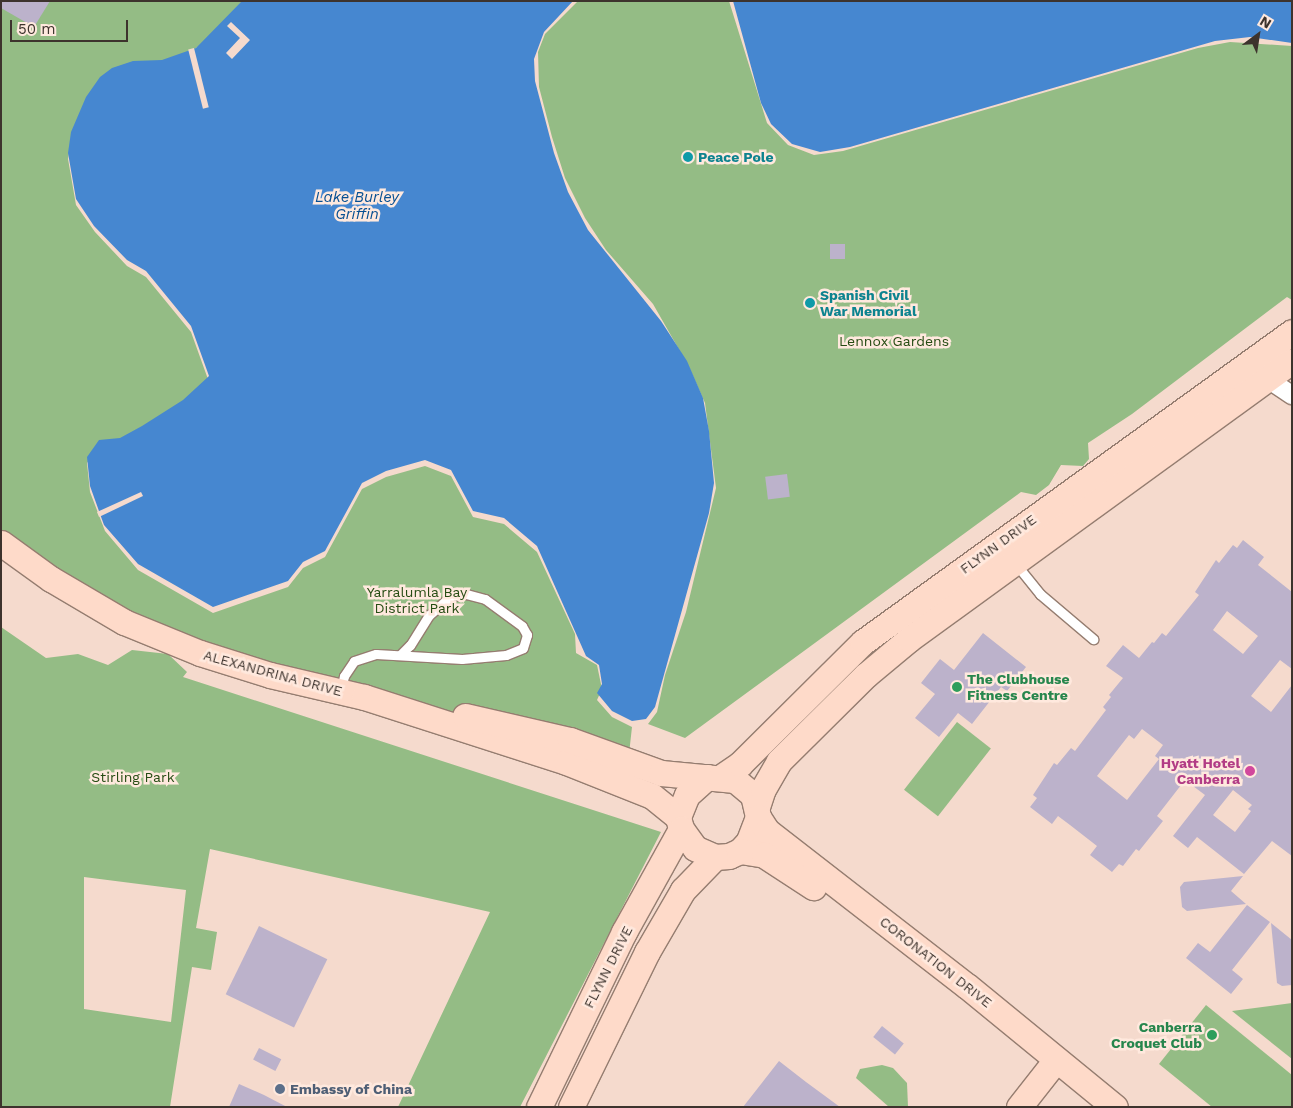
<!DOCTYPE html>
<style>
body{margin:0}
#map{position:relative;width:1293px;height:1108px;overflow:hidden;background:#f5dacd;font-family:"Work Sans",sans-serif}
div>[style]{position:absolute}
.green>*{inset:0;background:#94bc85;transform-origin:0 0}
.water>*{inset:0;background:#4687d0}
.pier>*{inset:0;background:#f5dacd;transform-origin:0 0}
.building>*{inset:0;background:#bcb2cb;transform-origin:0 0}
.roads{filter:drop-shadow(1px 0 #957d70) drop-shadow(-1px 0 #957d70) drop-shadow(0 1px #957d70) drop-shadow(0 -1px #957d70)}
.lane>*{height:9px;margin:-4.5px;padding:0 4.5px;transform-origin:4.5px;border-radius:4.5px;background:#fff}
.street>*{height:18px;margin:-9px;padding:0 9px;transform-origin:9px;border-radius:9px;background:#fff}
.secondary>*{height:25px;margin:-12.5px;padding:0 12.5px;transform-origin:12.5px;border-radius:12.5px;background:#fedac9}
.dots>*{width:14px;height:14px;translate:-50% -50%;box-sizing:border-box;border:2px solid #ffe9de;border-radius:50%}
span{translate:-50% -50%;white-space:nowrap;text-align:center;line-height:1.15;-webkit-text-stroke:5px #ffe9de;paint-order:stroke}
.culture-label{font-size:14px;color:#0d838f;font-weight:700}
.left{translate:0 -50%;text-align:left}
.park-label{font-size:14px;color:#264c13}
.street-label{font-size:14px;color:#3d332d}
.leisure-label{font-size:14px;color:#27864d;font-weight:700}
.right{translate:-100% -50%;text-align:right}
.hotel-label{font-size:14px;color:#b23c85;font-weight:700}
.service-label{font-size:14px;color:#4e5e75;font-weight:700}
.water-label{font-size:15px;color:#074f92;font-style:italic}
.frame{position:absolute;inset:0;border:2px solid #3d332d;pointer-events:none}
.north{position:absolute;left:1233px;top:10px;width:50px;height:50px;-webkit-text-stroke:4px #ffe9de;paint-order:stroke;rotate:31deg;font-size:14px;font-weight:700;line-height:20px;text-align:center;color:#3d332d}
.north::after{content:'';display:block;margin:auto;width:18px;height:22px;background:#3d332d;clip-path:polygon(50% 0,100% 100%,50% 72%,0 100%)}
.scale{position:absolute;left:10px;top:20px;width:118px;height:22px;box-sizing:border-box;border:2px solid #3d332d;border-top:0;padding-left:6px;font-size:15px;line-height:18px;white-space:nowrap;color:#3d332d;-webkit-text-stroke:4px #ffe9de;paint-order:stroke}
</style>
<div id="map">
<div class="green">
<div style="clip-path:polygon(1px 1px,244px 1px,227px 26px,71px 137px,68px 159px,76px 205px,95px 232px,127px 266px,146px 277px,191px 332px,209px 382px,142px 432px,99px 446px,87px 463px,90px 492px,105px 531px,138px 570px,213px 613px,288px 587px,303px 568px,325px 557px,362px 489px,386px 477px,425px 466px,451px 476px,473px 517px,504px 524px,537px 552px,575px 634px,576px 653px,597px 665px,602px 689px,597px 700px,612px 717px,632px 727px,629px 754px,277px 671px,131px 616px,1px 534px)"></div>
<div style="clip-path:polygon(578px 1px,729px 1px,767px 123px,788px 145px,814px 155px,843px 151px,1198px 48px,1230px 42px,1292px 46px,1292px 300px,1287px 297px,1132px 414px,1088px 443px,1089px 459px,1083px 466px,1061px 465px,1049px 485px,1036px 495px,1021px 492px,685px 738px,648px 724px,657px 712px,665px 675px,686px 612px,716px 488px,705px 403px,689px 367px,653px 304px,606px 250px,585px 218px,565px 178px,552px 137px,539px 87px,538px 52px,545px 34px)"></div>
<div style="clip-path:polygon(evenodd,1px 627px,46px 658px,78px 654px,108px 665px,132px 650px,168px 654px,187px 672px,183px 677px,661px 832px,520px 1107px,398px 1107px,490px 912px,210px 849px,196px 928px,217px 932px,211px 970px,192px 967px,170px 1107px,1px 1107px,1px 627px,84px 877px,186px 890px,171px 1022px,84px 1009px,84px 877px)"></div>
<div style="left:957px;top:722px;width:43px;height:86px;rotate:38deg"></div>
<div style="clip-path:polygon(1292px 1003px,1292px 1059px,1232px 1011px)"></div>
<div style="clip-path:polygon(1206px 1005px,1292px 1075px,1292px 1107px,1212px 1107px,1159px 1064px)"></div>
<div style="clip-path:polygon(882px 1065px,893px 1068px,907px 1083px,908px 1107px,889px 1107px,856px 1078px,860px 1069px)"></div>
</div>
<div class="water">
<div style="clip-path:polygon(242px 1px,573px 1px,544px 32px,534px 59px,535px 81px,554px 153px,568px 192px,588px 230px,661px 321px,687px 361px,703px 398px,709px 431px,714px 483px,709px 513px,655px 707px,646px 719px,632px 721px,612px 711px,597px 693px,602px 684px,599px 665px,586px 656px,537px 546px,504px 518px,473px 511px,451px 470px,425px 460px,386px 471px,362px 483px,325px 551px,303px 562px,288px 581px,213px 607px,138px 564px,104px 525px,90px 486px,87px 457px,99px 440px,120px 438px,142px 426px,183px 400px,209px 376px,191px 326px,146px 271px,127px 260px,94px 226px,76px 199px,68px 153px,71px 132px,86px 97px,100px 77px,112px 68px,133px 61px,162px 60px,196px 48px)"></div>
<div style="clip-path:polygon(733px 1px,1292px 1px,1292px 43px,1250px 37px,1215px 41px,850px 147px,820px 152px,792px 144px,771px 124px,761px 103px)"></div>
</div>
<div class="pier">
<div style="clip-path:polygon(231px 22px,250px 40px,232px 59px,226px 53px,240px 38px,227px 26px)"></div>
<div style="left:194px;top:48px;width:61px;height:6px;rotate:76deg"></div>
<div style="clip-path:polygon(141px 492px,143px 496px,99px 517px,97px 512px)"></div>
</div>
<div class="building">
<div style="clip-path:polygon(1px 1px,50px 1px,34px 27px,1px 8px)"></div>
<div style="left:830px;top:244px;width:15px;height:15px"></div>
<div style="left:787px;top:474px;width:23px;height:22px;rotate:83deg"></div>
<div style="clip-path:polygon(evenodd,1243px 540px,1264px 557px,1258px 565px,1292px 592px,1292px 669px,1280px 660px,1251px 696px,1271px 712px,1292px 685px,1292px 856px,1272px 841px,1244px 874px,1197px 837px,1188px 848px,1173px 836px,1205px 795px,1185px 780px,1157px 816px,1163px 821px,1139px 851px,1136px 849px,1123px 866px,1119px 864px,1112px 872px,1090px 855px,1097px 846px,1070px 825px,1058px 816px,1052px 824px,1030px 807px,1037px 798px,1033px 795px,1054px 763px,1057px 765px,1071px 748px,1075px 751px,1106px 710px,1103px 707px,1111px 697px,1109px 695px,1123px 678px,1106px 666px,1123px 645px,1139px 658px,1152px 642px,1154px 643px,1162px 633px,1166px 636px,1199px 595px,1195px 592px,1216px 560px,1219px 563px,1233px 545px,1237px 548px,1243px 540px,1227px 611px,1258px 636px,1243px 654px,1213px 630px,1227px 611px,1243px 540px,1142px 729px,1163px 745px,1155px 756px,1159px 759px,1127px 800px,1097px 776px,1129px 735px,1134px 739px,1142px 729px,1243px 540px,1233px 790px,1252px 805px,1248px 809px,1251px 811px,1235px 832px,1213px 815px,1233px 790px)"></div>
<div style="clip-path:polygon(983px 633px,1026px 667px,1007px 691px,1001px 687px,972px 724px,958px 713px,939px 737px,915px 718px,935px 694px,921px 683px,940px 659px,954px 670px)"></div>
<div style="clip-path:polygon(1243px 876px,1231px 891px,1246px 904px,1187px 911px,1182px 907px,1180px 887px,1184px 882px)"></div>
<div style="clip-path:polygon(1247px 905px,1270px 922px,1232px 970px,1243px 979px,1231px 994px,1186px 958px,1198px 943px,1210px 952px)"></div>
<div style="clip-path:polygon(1271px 923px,1292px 940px,1292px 985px,1282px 986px,1277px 983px)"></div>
<div style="left:259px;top:926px;width:76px;height:76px;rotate:26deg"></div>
<div style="left:882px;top:1026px;width:28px;height:14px;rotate:39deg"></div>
<div style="left:259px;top:1048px;width:25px;height:13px;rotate:27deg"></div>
<div style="clip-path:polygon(779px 1061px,806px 1082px,840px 1107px,743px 1107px)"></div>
<div style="clip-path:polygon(239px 1084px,264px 1095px,287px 1107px,229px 1107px)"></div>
</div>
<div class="roads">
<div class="lane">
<div style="left:1015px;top:563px;width:40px;rotate:51deg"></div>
<div style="left:1040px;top:594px;width:70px;rotate:40.3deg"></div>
<div style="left:341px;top:691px;width:15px;rotate:-79deg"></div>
<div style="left:344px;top:676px;width:18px;rotate:-56deg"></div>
<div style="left:354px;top:661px;width:23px;rotate:-18deg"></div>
<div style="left:376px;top:654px;width:86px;rotate:3.3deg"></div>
<div style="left:462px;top:659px;width:44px;rotate:-5.2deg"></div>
<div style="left:506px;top:655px;width:18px;rotate:-22deg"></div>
<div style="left:523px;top:648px;width:14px;rotate:-73deg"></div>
<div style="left:527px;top:635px;width:10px;rotate:-119deg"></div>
<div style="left:522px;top:626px;width:46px;rotate:-143.9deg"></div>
<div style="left:485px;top:599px;width:20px;rotate:-165deg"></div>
<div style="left:466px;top:594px;width:15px;rotate:172deg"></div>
<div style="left:451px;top:596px;width:29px;rotate:139deg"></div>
<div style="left:429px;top:615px;width:36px;rotate:122deg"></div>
<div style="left:410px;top:645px;width:14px;rotate:135deg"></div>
</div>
<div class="street">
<div style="left:1259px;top:373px;width:40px;rotate:34deg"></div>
</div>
<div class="secondary">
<div style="left:1px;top:543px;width:62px;rotate:35.8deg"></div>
<div style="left:51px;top:579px;width:85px;rotate:30.5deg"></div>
<div style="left:124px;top:622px;width:82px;rotate:22.2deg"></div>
<div style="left:200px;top:653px;width:73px;rotate:17.4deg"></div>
<div style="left:270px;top:675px;width:97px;rotate:13.2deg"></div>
<div style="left:364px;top:697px;width:212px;rotate:17.8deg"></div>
<div style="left:566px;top:762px;width:92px;rotate:21.6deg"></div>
<div style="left:652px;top:796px;width:33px;rotate:39deg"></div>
<div style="left:465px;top:716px;width:108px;rotate:12.9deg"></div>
<div style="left:570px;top:740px;width:97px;rotate:19.9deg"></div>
<div style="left:661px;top:773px;width:74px;rotate:5.4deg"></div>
<div style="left:735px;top:780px;width:23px;rotate:40deg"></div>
<div style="left:753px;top:795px;width:23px;rotate:77deg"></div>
<div style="left:758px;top:817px;width:26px;rotate:111deg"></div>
<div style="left:749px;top:841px;width:13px;rotate:132deg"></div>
<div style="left:740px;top:851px;width:12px;rotate:156deg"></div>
<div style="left:729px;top:856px;width:14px;rotate:176deg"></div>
<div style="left:715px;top:857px;width:22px;rotate:-156deg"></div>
<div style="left:695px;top:848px;width:24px;rotate:-126deg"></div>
<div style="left:681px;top:829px;width:12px;rotate:-104deg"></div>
<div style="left:678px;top:817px;width:24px;rotate:-68deg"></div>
<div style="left:687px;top:795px;width:27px;rotate:-42deg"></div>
<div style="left:721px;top:777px;width:23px;rotate:-34deg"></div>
<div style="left:740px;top:764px;width:173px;rotate:-44.8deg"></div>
<div style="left:863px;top:642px;width:529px;rotate:-35.85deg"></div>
<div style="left:757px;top:807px;width:19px;rotate:-72deg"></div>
<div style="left:763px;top:789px;width:32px;rotate:-60deg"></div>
<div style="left:779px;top:761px;width:122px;rotate:-44.7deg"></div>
<div style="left:866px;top:675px;width:56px;rotate:-39.9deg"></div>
<div style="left:909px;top:639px;width:473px;rotate:-36deg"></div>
<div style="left:758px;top:817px;width:17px;rotate:57deg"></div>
<div style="left:767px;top:831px;width:253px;rotate:37.8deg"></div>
<div style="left:967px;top:986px;width:191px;rotate:39.3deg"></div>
<div style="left:740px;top:851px;width:24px;rotate:9deg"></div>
<div style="left:764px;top:855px;width:59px;rotate:33.1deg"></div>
<div style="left:539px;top:1107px;width:195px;rotate:-64.1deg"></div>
<div style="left:624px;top:932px;width:118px;rotate:-61deg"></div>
<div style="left:571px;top:1107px;width:173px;rotate:-63.9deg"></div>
<div style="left:647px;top:952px;width:72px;rotate:-59.9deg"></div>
<div style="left:683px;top:890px;width:46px;rotate:-45.9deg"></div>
<div style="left:1019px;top:1107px;width:60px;rotate:-51.8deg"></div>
</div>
</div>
<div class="dots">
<div style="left:688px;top:157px;background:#0f9aa8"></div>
<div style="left:810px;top:303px;background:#0f9aa8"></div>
<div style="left:957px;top:687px;background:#2e9e5b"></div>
<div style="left:1250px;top:771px;background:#d1479c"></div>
<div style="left:1212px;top:1035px;background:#2e9e5b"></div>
<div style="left:280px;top:1089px;background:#5c6f8a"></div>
</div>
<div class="culture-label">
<span class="left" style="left:698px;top:157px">Peace Pole</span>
<span class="left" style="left:820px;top:303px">Spanish Civil<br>War Memorial</span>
</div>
<div class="park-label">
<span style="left:894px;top:341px">Lennox Gardens</span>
<span style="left:417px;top:600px">Yarralumla Bay<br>District Park</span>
<span style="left:133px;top:777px">Stirling Park</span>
</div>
<div class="street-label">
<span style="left:998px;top:544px;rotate:-36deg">FLYNN DRIVE</span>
<span style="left:273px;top:673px;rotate:15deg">ALEXANDRINA DRIVE</span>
<span style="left:936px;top:962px;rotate:38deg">CORONATION DRIVE</span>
<span style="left:608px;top:967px;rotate:-63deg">FLYNN DRIVE</span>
</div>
<div class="leisure-label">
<span class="left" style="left:967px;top:687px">The Clubhouse<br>Fitness Centre</span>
<span class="right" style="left:1202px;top:1035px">Canberra<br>Croquet Club</span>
</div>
<div class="hotel-label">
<span class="right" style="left:1240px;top:771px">Hyatt Hotel<br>Canberra</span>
</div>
<div class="service-label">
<span class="left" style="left:290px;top:1089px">Embassy of China</span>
</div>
<div class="water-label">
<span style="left:357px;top:206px">Lake Burley<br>Griffin</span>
</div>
<div class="frame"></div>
<div class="north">N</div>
<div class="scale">50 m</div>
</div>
